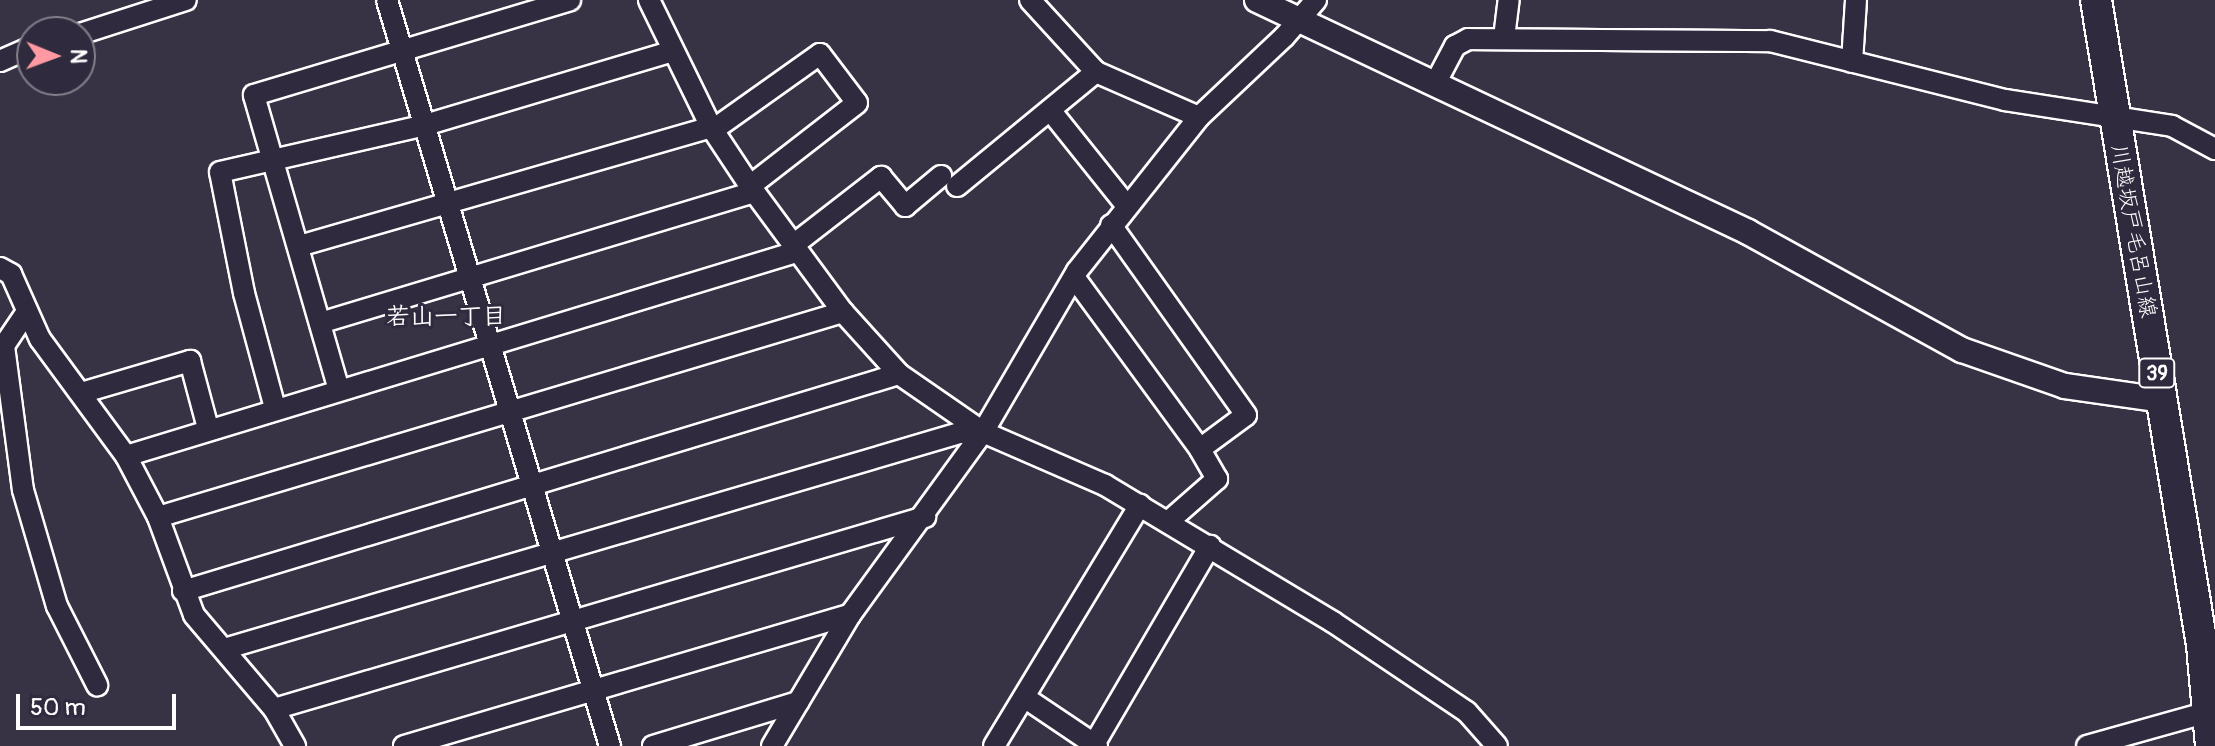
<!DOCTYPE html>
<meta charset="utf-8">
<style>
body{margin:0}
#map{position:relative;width:2215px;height:746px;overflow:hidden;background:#373345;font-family:Pangolin,"Klee One",sans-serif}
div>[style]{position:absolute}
.roads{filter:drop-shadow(2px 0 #fff) drop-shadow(-2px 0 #fff) drop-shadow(0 2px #fff) drop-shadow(0 -2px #fff)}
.minor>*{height:20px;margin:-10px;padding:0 10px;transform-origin:10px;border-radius:10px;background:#2f2a3d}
.tertiary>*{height:24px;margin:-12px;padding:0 12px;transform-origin:12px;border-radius:12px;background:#2f2a3d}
.primary>*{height:30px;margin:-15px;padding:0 15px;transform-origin:15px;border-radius:15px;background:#2f2a3d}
span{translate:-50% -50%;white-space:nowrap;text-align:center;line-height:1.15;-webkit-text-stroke:6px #2f2a3d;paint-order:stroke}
.shield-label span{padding:2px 6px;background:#2f2a3d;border:2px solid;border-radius:6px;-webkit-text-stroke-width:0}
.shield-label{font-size:20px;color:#fff;font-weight:700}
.street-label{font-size:22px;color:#fff}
.neighbourhood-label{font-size:24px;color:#fff;font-weight:700}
.north{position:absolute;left:16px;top:16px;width:80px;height:80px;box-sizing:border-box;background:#2f2a3d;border:2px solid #827f8b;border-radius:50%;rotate:91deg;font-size:22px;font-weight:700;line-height:32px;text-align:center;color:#fff}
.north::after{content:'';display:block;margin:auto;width:28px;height:36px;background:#ff9aa2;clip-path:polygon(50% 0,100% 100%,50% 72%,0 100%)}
.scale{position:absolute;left:16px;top:694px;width:160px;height:36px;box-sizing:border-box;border:4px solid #fff;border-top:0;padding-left:10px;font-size:24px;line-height:28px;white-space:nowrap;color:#fff;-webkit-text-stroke:6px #2f2a3d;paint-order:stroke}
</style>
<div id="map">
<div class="roads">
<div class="minor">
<div style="left:387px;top:0;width:779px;rotate:73.36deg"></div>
<div style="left:649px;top:0;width:141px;rotate:64deg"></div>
<div style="left:711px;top:127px;width:71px;rotate:56.5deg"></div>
<div style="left:750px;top:186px;width:157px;rotate:53.6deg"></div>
<div style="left:843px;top:312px;width:84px;rotate:47.9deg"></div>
<div style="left:899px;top:374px;width:102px;rotate:34.6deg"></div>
<div style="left:983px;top:432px;width:133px;rotate:23.5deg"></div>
<div style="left:1105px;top:485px;width:266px;rotate:31deg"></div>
<div style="left:1333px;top:622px;width:161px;rotate:33.9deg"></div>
<div style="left:1467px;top:712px;width:45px;rotate:48.6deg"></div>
<div style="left:1030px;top:0;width:98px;rotate:47.5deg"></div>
<div style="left:1096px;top:72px;width:112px;rotate:23.6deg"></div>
<div style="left:80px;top:34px;width:111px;rotate:-17.8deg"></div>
<div style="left:1504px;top:38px;width:38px;rotate:-83deg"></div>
<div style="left:0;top:61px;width:35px;rotate:-24deg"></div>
<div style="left:1852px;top:62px;width:62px;rotate:-86.3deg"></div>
<div style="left:1436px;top:82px;width:41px;rotate:-62.2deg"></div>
<div style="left:1455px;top:46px;width:15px;rotate:-28deg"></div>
<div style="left:1468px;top:39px;width:302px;rotate:0.4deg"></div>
<div style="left:1770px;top:41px;width:242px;rotate:14.1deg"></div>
<div style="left:2005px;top:100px;width:169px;rotate:8.8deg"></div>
<div style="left:2172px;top:126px;width:49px;rotate:28.1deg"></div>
<div style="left:1050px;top:110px;width:123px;rotate:51.3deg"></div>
<div style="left:713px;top:130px;width:131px;rotate:-35.4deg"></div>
<div style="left:820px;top:54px;width:61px;rotate:52.9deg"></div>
<div style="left:857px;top:103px;width:135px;rotate:142.2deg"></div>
<div style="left:957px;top:186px;width:180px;rotate:-39.4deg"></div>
<div style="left:299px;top:246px;width:429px;rotate:-16.1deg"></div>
<div style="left:792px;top:246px;width:113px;rotate:-37.8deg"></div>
<div style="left:881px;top:177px;width:38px;rotate:50deg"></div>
<div style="left:905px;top:206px;width:47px;rotate:-39.8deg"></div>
<div style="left:0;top:268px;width:13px;rotate:29deg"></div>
<div style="left:11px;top:274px;width:71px;rotate:66deg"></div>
<div style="left:40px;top:339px;width:145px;rotate:53.7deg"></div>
<div style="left:126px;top:456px;width:69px;rotate:62.3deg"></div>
<div style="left:158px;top:517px;width:104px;rotate:69.8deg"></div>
<div style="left:194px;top:615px;width:123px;rotate:49.6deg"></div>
<div style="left:274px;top:709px;width:43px;rotate:60.4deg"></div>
<div style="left:1074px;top:277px;width:213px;rotate:53.8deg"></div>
<div style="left:1200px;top:449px;width:57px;rotate:-36.5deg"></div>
<div style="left:1246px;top:415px;width:233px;rotate:-125.4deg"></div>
<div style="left:26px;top:313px;width:40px;rotate:124deg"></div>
<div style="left:4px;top:346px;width:145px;rotate:82.5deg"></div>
<div style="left:23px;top:490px;width:121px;rotate:73.7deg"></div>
<div style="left:57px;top:606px;width:89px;rotate:63.1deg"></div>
<div style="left:320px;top:323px;width:453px;rotate:-16.8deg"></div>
<div style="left:339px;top:390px;width:307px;rotate:-106.1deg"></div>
<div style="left:254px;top:95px;width:330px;rotate:-16.7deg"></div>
<div style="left:81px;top:393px;width:114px;rotate:-16.4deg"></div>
<div style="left:190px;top:361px;width:69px;rotate:75deg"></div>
<div style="left:275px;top:408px;width:119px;rotate:-105.1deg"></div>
<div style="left:244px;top:293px;width:123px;rotate:-101.2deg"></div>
<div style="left:220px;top:172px;width:210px;rotate:-12.9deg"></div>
<div style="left:425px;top:125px;width:256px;rotate:-16.6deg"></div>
<div style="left:126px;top:456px;width:700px;rotate:-16.93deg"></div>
<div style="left:158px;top:517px;width:715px;rotate:-16.66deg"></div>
<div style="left:1169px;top:521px;width:64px;rotate:-41.2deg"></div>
<div style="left:1217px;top:479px;width:34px;rotate:-120deg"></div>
<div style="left:183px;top:591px;width:748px;rotate:-16.86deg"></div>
<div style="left:224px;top:649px;width:767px;rotate:-16.36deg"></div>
<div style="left:960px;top:433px;width:23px;rotate:-2deg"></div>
<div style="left:1024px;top:697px;width:88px;rotate:33.9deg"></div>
<div style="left:274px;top:709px;width:679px;rotate:-16.43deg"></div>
<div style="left:404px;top:746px;width:465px;rotate:-16.4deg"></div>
<div style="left:653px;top:746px;width:152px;rotate:-16.9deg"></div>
<div style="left:772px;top:746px;width:152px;rotate:-59.2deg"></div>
<div style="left:850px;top:615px;width:226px;rotate:-54deg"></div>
<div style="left:983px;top:432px;width:186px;rotate:-59.7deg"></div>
<div style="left:1077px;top:271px;width:196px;rotate:-51.6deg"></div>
<div style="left:1199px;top:117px;width:117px;rotate:-43.3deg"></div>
<div style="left:1284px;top:37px;width:49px;rotate:-49.1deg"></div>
<div style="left:994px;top:746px;width:282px;rotate:-58.8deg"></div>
<div style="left:1093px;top:746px;width:232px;rotate:-59.7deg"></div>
<div style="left:2087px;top:746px;width:133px;rotate:-15.7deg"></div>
</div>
<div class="tertiary">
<div style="left:1257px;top:0;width:543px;rotate:25.29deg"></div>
<div style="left:1748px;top:232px;width:244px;rotate:28.9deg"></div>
<div style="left:1962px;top:350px;width:109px;rotate:19.3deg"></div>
<div style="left:2065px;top:386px;width:98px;rotate:8.2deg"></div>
</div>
<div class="primary">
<div style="left:2096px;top:0;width:654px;rotate:80.67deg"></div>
<div style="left:2202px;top:645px;width:101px;rotate:84.9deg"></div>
</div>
</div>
<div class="shield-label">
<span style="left:2157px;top:373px">39</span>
</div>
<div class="street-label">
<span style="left:2133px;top:231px;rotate:80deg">川越坂戸毛呂山線</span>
</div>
<div class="neighbourhood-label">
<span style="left:446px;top:317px">若山一丁目</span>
</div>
<div class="north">N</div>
<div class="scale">50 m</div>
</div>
